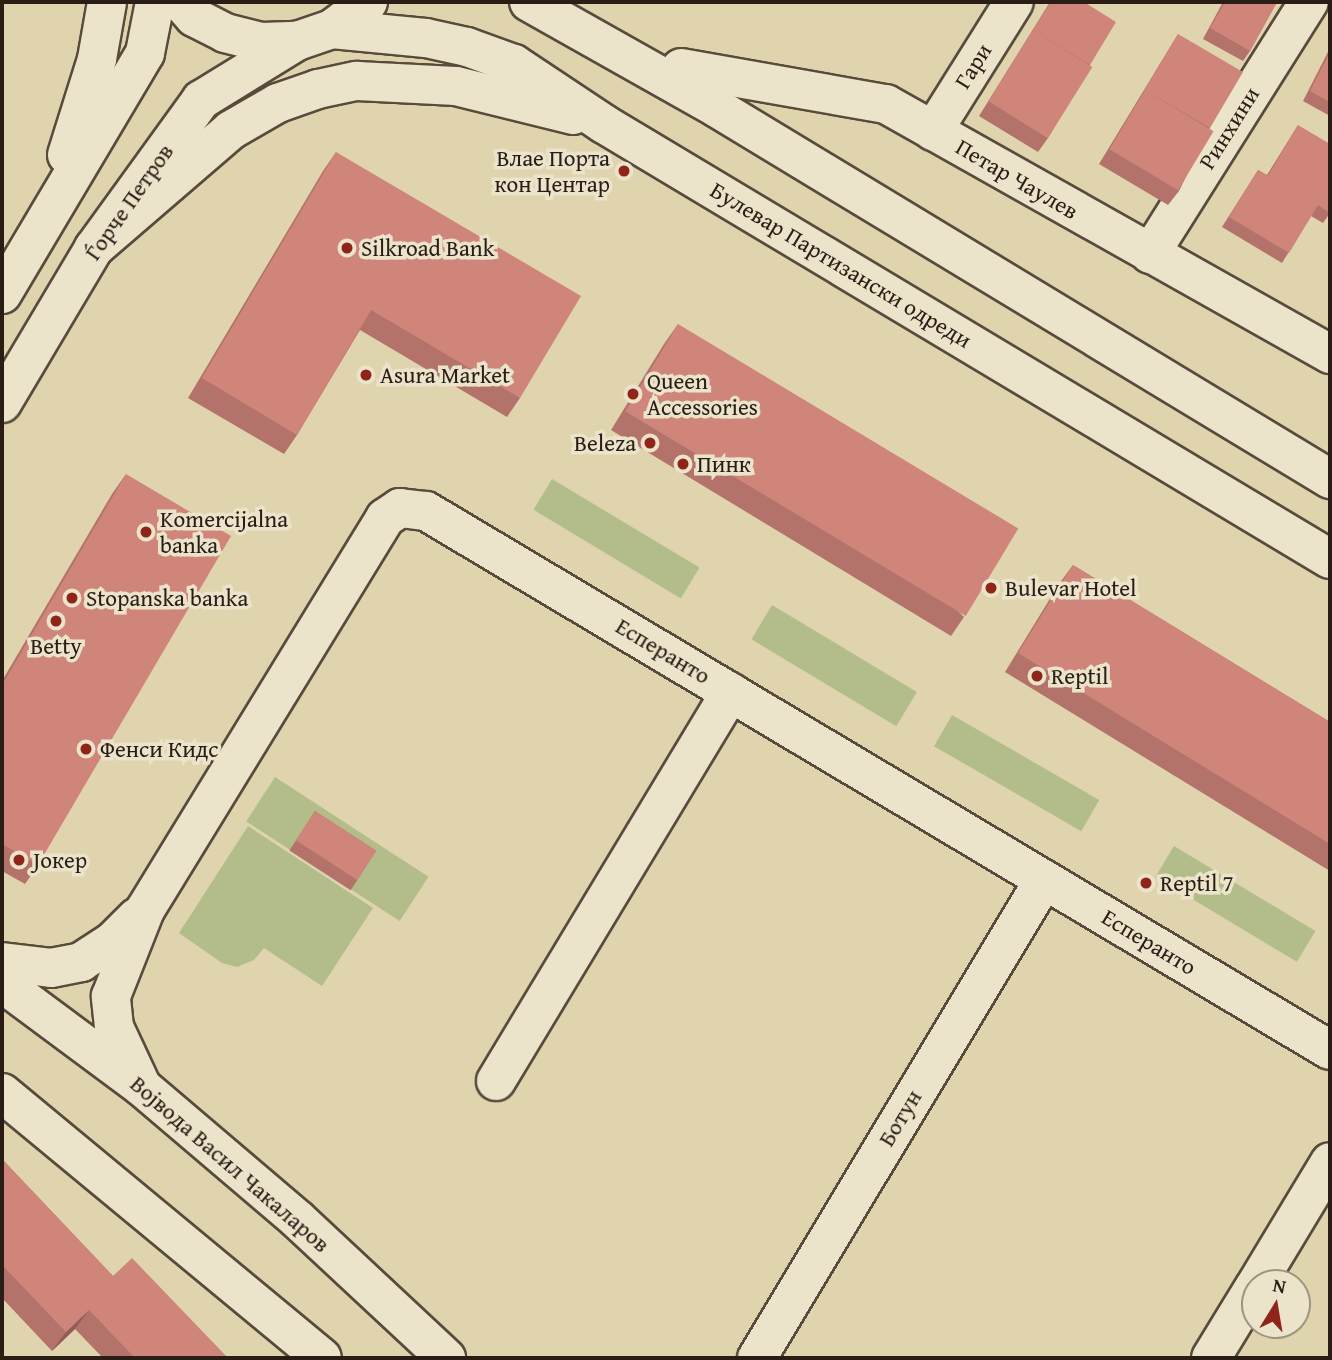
<!DOCTYPE html>
<meta charset="utf-8">
<style>
body{margin:0}
#map{position:relative;width:1332px;height:1360px;overflow:hidden;background:#e0d4ae;font-family:"Gentium Book Plus",serif}
div>[style]{position:absolute}
.green>*{inset:0;background:#b2bd8a;transform-origin:0 0}
.roads{filter:drop-shadow(2px 0 #584b3c) drop-shadow(-2px 0 #584b3c) drop-shadow(0 2px #584b3c) drop-shadow(0 -2px #584b3c)}
.minor>*{height:38px;margin:-19px;padding:0 19px;transform-origin:19px;border-radius:19px;background:#ebe3ca}
.wall>*{inset:0;background:#b3726a;transform-origin:0 0}
.shaded-wall>*{inset:0;background:#925d56}
.building>*{inset:0;background:#d0857b;transform-origin:0 0}
.dots>*{width:19px;height:19px;translate:-50% -50%;box-sizing:border-box;border:4px solid #ebe3ca;border-radius:50%}
span{translate:-50% -50%;white-space:nowrap;text-align:center;line-height:1.15;-webkit-text-stroke:7px #ebe3ca;paint-order:stroke}
.street-label{font-size:23px;color:#2a1d16}
.poi-label{font-size:23px;color:#2a1d16}
.right{translate:-100% -50%;text-align:right}
.left{translate:0 -50%;text-align:left}
.frame{position:absolute;inset:0;border:4px solid #2a1d16;pointer-events:none}
.north{position:absolute;left:1241px;top:1269px;width:70px;height:70px;box-sizing:border-box;background:#ebe3ca;border:2px solid #9e9482;border-radius:50%;rotate:11deg;font-size:19px;font-weight:700;line-height:28px;text-align:center;color:#2a1d16}
.north::after{content:'';display:block;margin:auto;width:24px;height:32px;background:#8f2418;clip-path:polygon(50% 0,100% 100%,50% 72%,0 100%)}
</style>
<div id="map">
<div class="green">
<div style="left:552px;top:479px;width:172px;height:36px;rotate:31deg"></div>
<div style="left:772px;top:605px;width:169px;height:40px;rotate:31deg"></div>
<div style="left:952px;top:715px;width:170px;height:36px;rotate:30deg"></div>
<div style="left:275px;top:777px;width:183px;height:53px;rotate:33deg"></div>
<div style="clip-path:polygon(248px 826px,373px 908px,322px 986px,264px 948px,254px 960px,237px 967px,222px 963px,179px 933px)"></div>
<div style="left:1174px;top:846px;width:165px;height:36px;rotate:31deg"></div>
</div>
<div class="roads">
<div class="minor">
<div style="left:181px;top:2px;width:20px;rotate:49deg"></div>
<div style="left:194px;top:17px;width:35px;rotate:27deg"></div>
<div style="left:225px;top:33px;width:37px;rotate:14deg"></div>
<div style="left:261px;top:42px;width:36px;rotate:-2deg"></div>
<div style="left:297px;top:41px;width:37px;rotate:-19deg"></div>
<div style="left:332px;top:29px;width:45px;rotate:-36.9deg"></div>
<div style="left:529px;top:2px;width:216px;rotate:29.4deg"></div>
<div style="left:717px;top:108px;width:717px;rotate:31.18deg"></div>
<div style="left:332px;top:29px;width:94px;rotate:5.5deg"></div>
<div style="left:426px;top:38px;width:42px;rotate:12.4deg"></div>
<div style="left:467px;top:47px;width:50px;rotate:19.9deg"></div>
<div style="left:514px;top:64px;width:108px;rotate:33.7deg"></div>
<div style="left:604px;top:124px;width:846px;rotate:30.93deg"></div>
<div style="left:681px;top:68px;width:208px;rotate:10deg"></div>
<div style="left:886px;top:104px;width:510px;rotate:29.38deg"></div>
<div style="left:933px;top:131px;width:152px;rotate:-57.9deg"></div>
<div style="left:67px;top:155px;width:101px;rotate:-72.6deg"></div>
<div style="left:97px;top:59px;width:58px;rotate:-80deg"></div>
<div style="left:94px;top:248px;width:181px;rotate:-40.7deg"></div>
<div style="left:231px;top:130px;width:54px;rotate:-29.9deg"></div>
<div style="left:278px;top:103px;width:42px;rotate:-19.3deg"></div>
<div style="left:318px;top:89px;width:40px;rotate:-12deg"></div>
<div style="left:357px;top:81px;width:99px;rotate:2.9deg"></div>
<div style="left:456px;top:86px;width:121px;rotate:13.9deg"></div>
<div style="left:1150px;top:254px;width:298px;rotate:-57.8deg"></div>
<div style="left:2px;top:294px;width:280px;rotate:-59.3deg"></div>
<div style="left:145px;top:53px;width:52px;rotate:-78.9deg"></div>
<div style="left:2px;top:403px;width:180px;rotate:-59.3deg"></div>
<div style="left:94px;top:248px;width:183px;rotate:-54.1deg"></div>
<div style="left:201px;top:100px;width:113px;rotate:-31.6deg"></div>
<div style="left:2px;top:962px;width:49px;rotate:7deg"></div>
<div style="left:51px;top:968px;width:31px;rotate:-11deg"></div>
<div style="left:81px;top:962px;width:38px;rotate:-33deg"></div>
<div style="left:113px;top:941px;width:33px;rotate:-45deg"></div>
<div style="left:2px;top:983px;width:174px;rotate:36.6deg"></div>
<div style="left:142px;top:1087px;width:204px;rotate:40.4deg"></div>
<div style="left:297px;top:1219px;width:204px;rotate:43deg"></div>
<div style="left:496px;top:1081px;width:454px;rotate:-58.9deg"></div>
<div style="left:142px;top:1087px;width:66px;rotate:-115deg"></div>
<div style="left:114px;top:1027px;width:31px;rotate:-96deg"></div>
<div style="left:111px;top:996px;width:92px;rotate:-68.4deg"></div>
<div style="left:145px;top:910px;width:460px;rotate:-58.5deg"></div>
<div style="left:385px;top:518px;width:18px;rotate:-34deg"></div>
<div style="left:400px;top:508px;width:26px;rotate:7deg"></div>
<div style="left:426px;top:511px;width:1052px;rotate:30.81deg"></div>
<div style="left:2px;top:1093px;width:415px;rotate:39.6deg"></div>
<div style="left:1257px;top:1283px;width:141px;rotate:-58.9deg"></div>
<div style="left:757px;top:1358px;width:558px;rotate:-59.02deg"></div>
<div style="left:1211px;top:1358px;width:84px;rotate:-58.6deg"></div>
</div>
</div>
<div class="wall">
<div style="clip-path:polygon(1050px 2px,1084px 2px,1090px 65px,1048px 138px,1038px 152px,979px 116px)"></div>
<div style="clip-path:polygon(1223px 2px,1277px 2px,1250px 51px,1243px 61px,1203px 39px)"></div>
<div style="clip-path:polygon(1178px 34px,1210px 128px,1179px 191px,1168px 205px,1099px 164px)"></div>
<div style="clip-path:polygon(1330px 48px,1330px 116px,1303px 101px)"></div>
<div style="clip-path:polygon(1298px 125px,1330px 213px,1323px 223px,1311px 216px,1282px 263px,1222px 227px,1258px 170px,1267px 175px)"></div>
<div style="clip-path:polygon(336px 152px,520px 398px,507px 417px,360px 330px,297px 435px,284px 454px,188px 398px,323px 171px)"></div>
<div style="clip-path:polygon(678px 324px,964px 617px,951px 636px,611px 430px,664px 344px)"></div>
<div style="clip-path:polygon(126px 474px,38px 865px,25px 884px,2px 871px,2px 681px,112px 494px)"></div>
<div style="clip-path:polygon(1073px 565px,1330px 722px,1330px 871px,1005px 672px,1059px 584px)"></div>
<div style="left:315px;top:811px;width:73px;height:47px;rotate:33deg"></div>
<div style="clip-path:polygon(2px 1159px,113px 1276px,228px 1358px,103px 1358px,75px 1329px,52px 1351px,2px 1298px)"></div>
</div>
<div class="shaded-wall">
<div style="clip-path:polygon(89px 1310px,75px 1329px,52px 1351px,66px 1332px)"></div>
</div>
<div class="building">
<div style="clip-path:polygon(1051px 2px,1084px 2px,1116px 22px,1090px 65px,1033px 30px,1030px 34px)"></div>
<div style="clip-path:polygon(1225px 2px,1277px 2px,1250px 51px,1210px 28px)"></div>
<div style="left:1033px;top:30px;width:70px;height:84px;rotate:32deg"></div>
<div style="clip-path:polygon(1178px 34px,1243px 72px,1210px 128px,1145px 90px,1142px 94px)"></div>
<div style="clip-path:polygon(1330px 52px,1330px 102px,1310px 91px)"></div>
<div style="left:1145px;top:90px;width:80px;height:69px;rotate:31deg"></div>
<div style="clip-path:polygon(1298px 125px,1330px 144px,1330px 213px,1318px 205px,1289px 253px,1229px 217px,1258px 170px,1268px 176px)"></div>
<div style="clip-path:polygon(336px 152px,581px 296px,520px 398px,371px 310px,297px 435px,202px 378px)"></div>
<div style="left:678px;top:324px;width:397px;height:102px;rotate:31deg"></div>
<div style="clip-path:polygon(126px 474px,231px 536px,38px 865px,2px 844px,2px 685px)"></div>
<div style="clip-path:polygon(1073px 565px,1330px 722px,1330px 844px,1018px 653px)"></div>
<div style="left:315px;top:811px;width:73px;height:35px;rotate:33deg"></div>
<div style="clip-path:polygon(2px 1159px,113px 1276px,132px 1258px,228px 1358px,135px 1358px,89px 1310px,66px 1332px,2px 1265px)"></div>
</div>
<div class="dots">
<div style="left:624px;top:171px;background:#8f2418"></div>
<div style="left:347px;top:248px;background:#8f2418"></div>
<div style="left:366px;top:375px;background:#8f2418"></div>
<div style="left:633px;top:394px;background:#8f2418"></div>
<div style="left:650px;top:443px;background:#8f2418"></div>
<div style="left:683px;top:464px;background:#8f2418"></div>
<div style="left:146px;top:532px;background:#8f2418"></div>
<div style="left:991px;top:588px;background:#8f2418"></div>
<div style="left:72px;top:598px;background:#8f2418"></div>
<div style="left:56px;top:621px;background:#8f2418"></div>
<div style="left:1037px;top:676px;background:#8f2418"></div>
<div style="left:86px;top:749px;background:#8f2418"></div>
<div style="left:19px;top:860px;background:#8f2418"></div>
<div style="left:1146px;top:883px;background:#8f2418"></div>
</div>
<div class="street-label">
<span style="left:973px;top:66px;rotate:-58deg">Гари</span>
<span style="left:1229px;top:128px;rotate:-58deg">Ринхини</span>
<span style="left:1017px;top:179px;rotate:30deg">Петар Чаулев</span>
<span style="left:129px;top:202px;rotate:-55deg">Ѓорче Петров</span>
<span style="left:841px;top:265px;rotate:31deg">Булевар Партизански одреди</span>
<span style="left:663px;top:651px;rotate:31deg">Есперанто</span>
<span style="left:1149px;top:942px;rotate:31deg">Есперанто</span>
<span style="left:900px;top:1118px;rotate:-59deg">Ботун</span>
<span style="left:230px;top:1164px;rotate:41deg">Војвода Васил Чакаларов</span>
</div>
<div class="poi-label">
<span class="right" style="left:610px;top:171px">Влае Порта<br>кон Центар</span>
<span class="left" style="left:361px;top:248px">Silkroad Bank</span>
<span class="left" style="left:380px;top:375px">Asura Market</span>
<span class="left" style="left:647px;top:394px">Queen<br>Accessories</span>
<span class="right" style="left:636px;top:443px">Beleza</span>
<span class="left" style="left:697px;top:464px">Пинк</span>
<span class="left" style="left:160px;top:532px">Komercijalna<br>banka</span>
<span class="left" style="left:1005px;top:588px">Bulevar Hotel</span>
<span class="left" style="left:86px;top:598px">Stopanska banka</span>
<span style="left:56px;top:646px">Betty</span>
<span class="left" style="left:1051px;top:676px">Reptil</span>
<span class="left" style="left:100px;top:749px">Фенси Кидс</span>
<span class="left" style="left:33px;top:860px">Јокер</span>
<span class="left" style="left:1160px;top:883px">Reptil 7</span>
</div>
<div class="frame"></div>
<div class="north">N</div>
</div>
